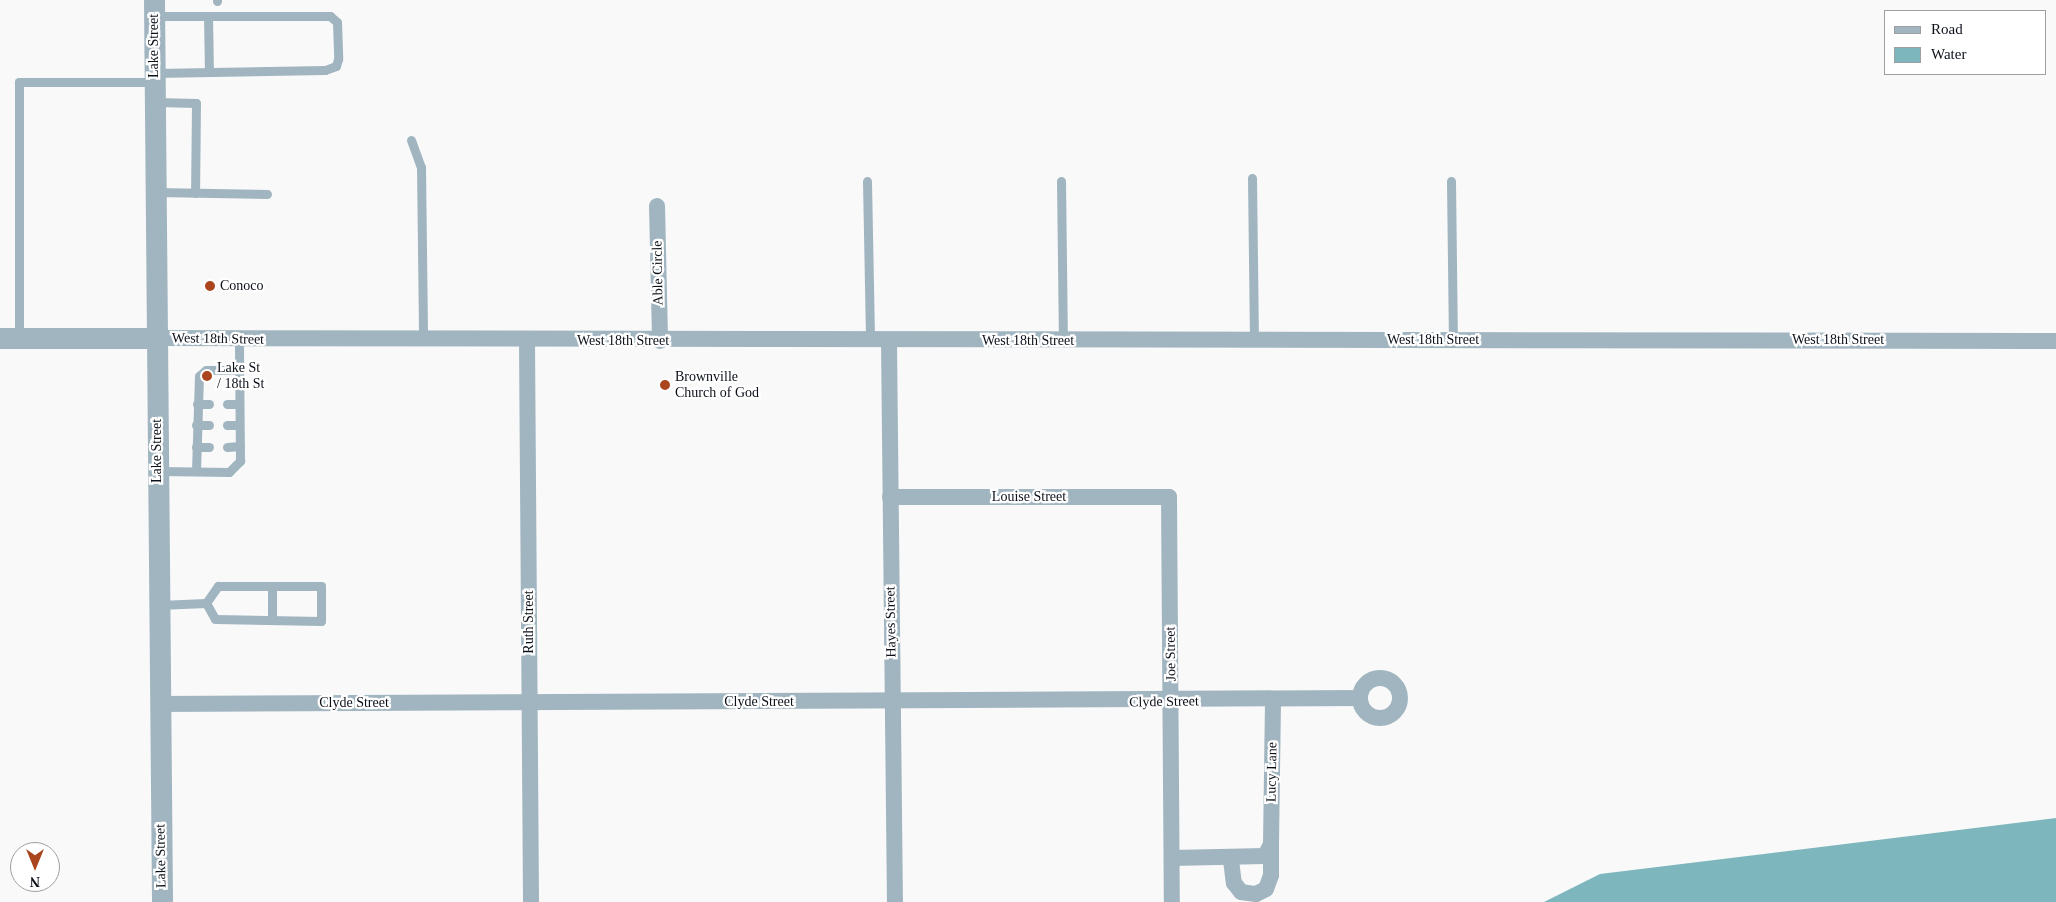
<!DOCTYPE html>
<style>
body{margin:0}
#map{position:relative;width:2056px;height:902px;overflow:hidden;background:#f9f9f9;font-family:Georgia,serif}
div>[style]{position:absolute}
.water>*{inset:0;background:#7db6bc}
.service>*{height:9px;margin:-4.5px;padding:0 4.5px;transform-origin:4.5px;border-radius:4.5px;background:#a1b5c0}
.minor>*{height:16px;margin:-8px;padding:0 8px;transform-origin:8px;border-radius:8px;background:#a1b5c0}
.minor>.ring{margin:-8px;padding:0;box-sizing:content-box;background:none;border:16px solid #a1b5c0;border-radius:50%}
.tertiary>*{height:21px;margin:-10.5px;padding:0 10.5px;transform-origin:10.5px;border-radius:10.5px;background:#a1b5c0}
.dots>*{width:14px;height:14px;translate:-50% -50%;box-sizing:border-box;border:2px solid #fff;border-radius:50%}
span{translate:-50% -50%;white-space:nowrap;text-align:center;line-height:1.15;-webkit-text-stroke:4.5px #fff;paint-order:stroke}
.street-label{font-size:14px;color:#0b1019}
.poi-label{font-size:14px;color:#0b1019}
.left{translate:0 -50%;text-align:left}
.legend{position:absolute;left:1884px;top:10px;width:162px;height:65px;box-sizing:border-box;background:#fff;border:1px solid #9d9fa3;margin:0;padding:6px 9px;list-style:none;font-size:15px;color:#0b1019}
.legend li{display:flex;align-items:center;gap:10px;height:25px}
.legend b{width:25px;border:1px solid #9d9fa3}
.north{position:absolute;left:10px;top:842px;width:50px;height:50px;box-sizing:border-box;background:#fff;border:1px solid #9d9fa3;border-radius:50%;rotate:180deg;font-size:14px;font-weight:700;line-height:20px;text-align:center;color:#0b1019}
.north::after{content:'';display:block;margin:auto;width:18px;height:22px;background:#ab451d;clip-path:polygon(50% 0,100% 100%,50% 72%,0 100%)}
</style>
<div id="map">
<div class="water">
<div style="clip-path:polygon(2056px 818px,2056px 902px,1544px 902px,1600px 874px)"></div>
</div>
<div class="service">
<div style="left:217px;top:1px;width:1px;rotate:-90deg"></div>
<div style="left:154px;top:16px;width:176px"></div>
<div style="left:330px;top:16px;width:9px;rotate:41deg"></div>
<div style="left:337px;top:22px;width:37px;rotate:88deg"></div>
<div style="left:338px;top:59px;width:7px;rotate:106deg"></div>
<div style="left:336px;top:66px;width:12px;rotate:160deg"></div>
<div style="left:325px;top:70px;width:170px;rotate:179deg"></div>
<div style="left:208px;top:16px;width:56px;rotate:89deg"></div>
<div style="left:155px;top:102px;width:41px;rotate:1.4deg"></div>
<div style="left:196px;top:103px;width:90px;rotate:90.6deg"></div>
<div style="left:411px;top:140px;width:29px;rotate:70deg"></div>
<div style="left:421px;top:167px;width:174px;rotate:89.3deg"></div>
<div style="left:1252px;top:178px;width:163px;rotate:89.3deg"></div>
<div style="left:867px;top:181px;width:161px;rotate:88.9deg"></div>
<div style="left:1061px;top:181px;width:160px;rotate:89.3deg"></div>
<div style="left:1451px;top:181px;width:159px;rotate:89.3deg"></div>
<div style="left:156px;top:192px;width:111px;rotate:1deg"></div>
<div style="left:19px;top:338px;width:256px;rotate:-90deg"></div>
<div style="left:19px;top:82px;width:135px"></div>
<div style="left:197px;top:404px;width:12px"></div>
<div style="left:227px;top:404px;width:12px"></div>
<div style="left:196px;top:425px;width:13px"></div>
<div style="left:227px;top:425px;width:12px"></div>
<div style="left:196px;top:447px;width:13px"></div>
<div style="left:227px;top:447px;width:13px;rotate:-4deg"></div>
<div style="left:158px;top:471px;width:71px;rotate:0.8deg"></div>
<div style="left:229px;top:472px;width:16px;rotate:-45deg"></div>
<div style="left:240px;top:461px;width:122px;rotate:-90.5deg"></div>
<div style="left:196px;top:471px;width:95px;rotate:-88.2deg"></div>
<div style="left:199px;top:376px;width:9px;rotate:-41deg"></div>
<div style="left:206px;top:370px;width:33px"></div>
<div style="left:218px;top:586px;width:103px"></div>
<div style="left:321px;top:586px;width:35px;rotate:90deg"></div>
<div style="left:321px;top:621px;width:106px;rotate:-178.9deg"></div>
<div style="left:215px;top:619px;width:18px;rotate:-119deg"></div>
<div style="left:206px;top:603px;width:21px;rotate:-55deg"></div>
<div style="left:159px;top:605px;width:47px;rotate:-2.4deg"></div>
<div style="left:272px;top:620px;width:34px;rotate:-90deg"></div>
</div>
<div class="minor">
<div style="left:657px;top:206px;width:135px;rotate:88.7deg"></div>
<div style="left:157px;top:338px;width:1899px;rotate:0.09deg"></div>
<div style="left:527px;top:342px;width:560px;rotate:89.59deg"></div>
<div style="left:889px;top:342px;width:560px;rotate:89.39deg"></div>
<div style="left:890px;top:497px;width:279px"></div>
<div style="left:1169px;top:497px;width:405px;rotate:89.6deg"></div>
<div class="ring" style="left:1360px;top:678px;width:24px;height:24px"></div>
<div style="left:159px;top:704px;width:1201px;rotate:-0.29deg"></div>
<div style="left:1172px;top:858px;width:93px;rotate:-1.2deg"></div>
<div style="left:1265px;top:856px;width:13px;rotate:-63deg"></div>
<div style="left:1271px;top:844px;width:144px;rotate:-89.2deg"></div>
<div style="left:1231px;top:860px;width:23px;rotate:83deg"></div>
<div style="left:1234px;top:883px;width:11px;rotate:52deg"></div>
<div style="left:1241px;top:892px;width:15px;rotate:8deg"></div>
<div style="left:1256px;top:894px;width:11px;rotate:-27deg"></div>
<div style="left:1266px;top:889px;width:15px;rotate:-70deg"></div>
<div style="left:1271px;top:875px;width:31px;rotate:-90deg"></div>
</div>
<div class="tertiary">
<div style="left:154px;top:0;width:902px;rotate:89.49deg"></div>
<div style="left:0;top:338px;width:157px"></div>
</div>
<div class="dots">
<div style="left:210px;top:286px;background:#ab451d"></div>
<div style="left:207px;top:376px;background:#ab451d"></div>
<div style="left:665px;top:385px;background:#ab451d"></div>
</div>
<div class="street-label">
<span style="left:154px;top:46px;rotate:-90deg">Lake Street</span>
<span style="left:658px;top:273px;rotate:-91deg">Able Circle</span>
<span style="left:218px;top:339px;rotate:1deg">West 18th Street</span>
<span style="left:1433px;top:340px">West 18th Street</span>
<span style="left:1838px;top:340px">West 18th Street</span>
<span style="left:623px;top:341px">West 18th Street</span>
<span style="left:1028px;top:341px">West 18th Street</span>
<span style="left:157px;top:451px;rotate:-90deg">Lake Street</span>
<span style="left:1029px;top:497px">Louise Street</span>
<span style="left:529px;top:622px;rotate:-90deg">Ruth Street</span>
<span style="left:891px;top:622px;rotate:-91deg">Hayes Street</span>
<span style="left:1171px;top:654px;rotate:-91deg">Joe Street</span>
<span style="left:759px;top:702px">Clyde Street</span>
<span style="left:1164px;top:702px;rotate:-1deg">Clyde Street</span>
<span style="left:354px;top:703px">Clyde Street</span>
<span style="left:1272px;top:772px;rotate:-89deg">Lucy Lane</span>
<span style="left:161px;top:856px;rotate:-91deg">Lake Street</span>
</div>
<div class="poi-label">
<span class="left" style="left:220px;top:286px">Conoco</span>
<span class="left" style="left:217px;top:376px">Lake St<br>/ 18th St</span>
<span class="left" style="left:675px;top:385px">Brownville<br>Church of God</span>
</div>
<ul class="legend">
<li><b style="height:6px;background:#a1b5c0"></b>Road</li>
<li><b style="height:14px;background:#7db6bc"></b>Water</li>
</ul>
<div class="north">N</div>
</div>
